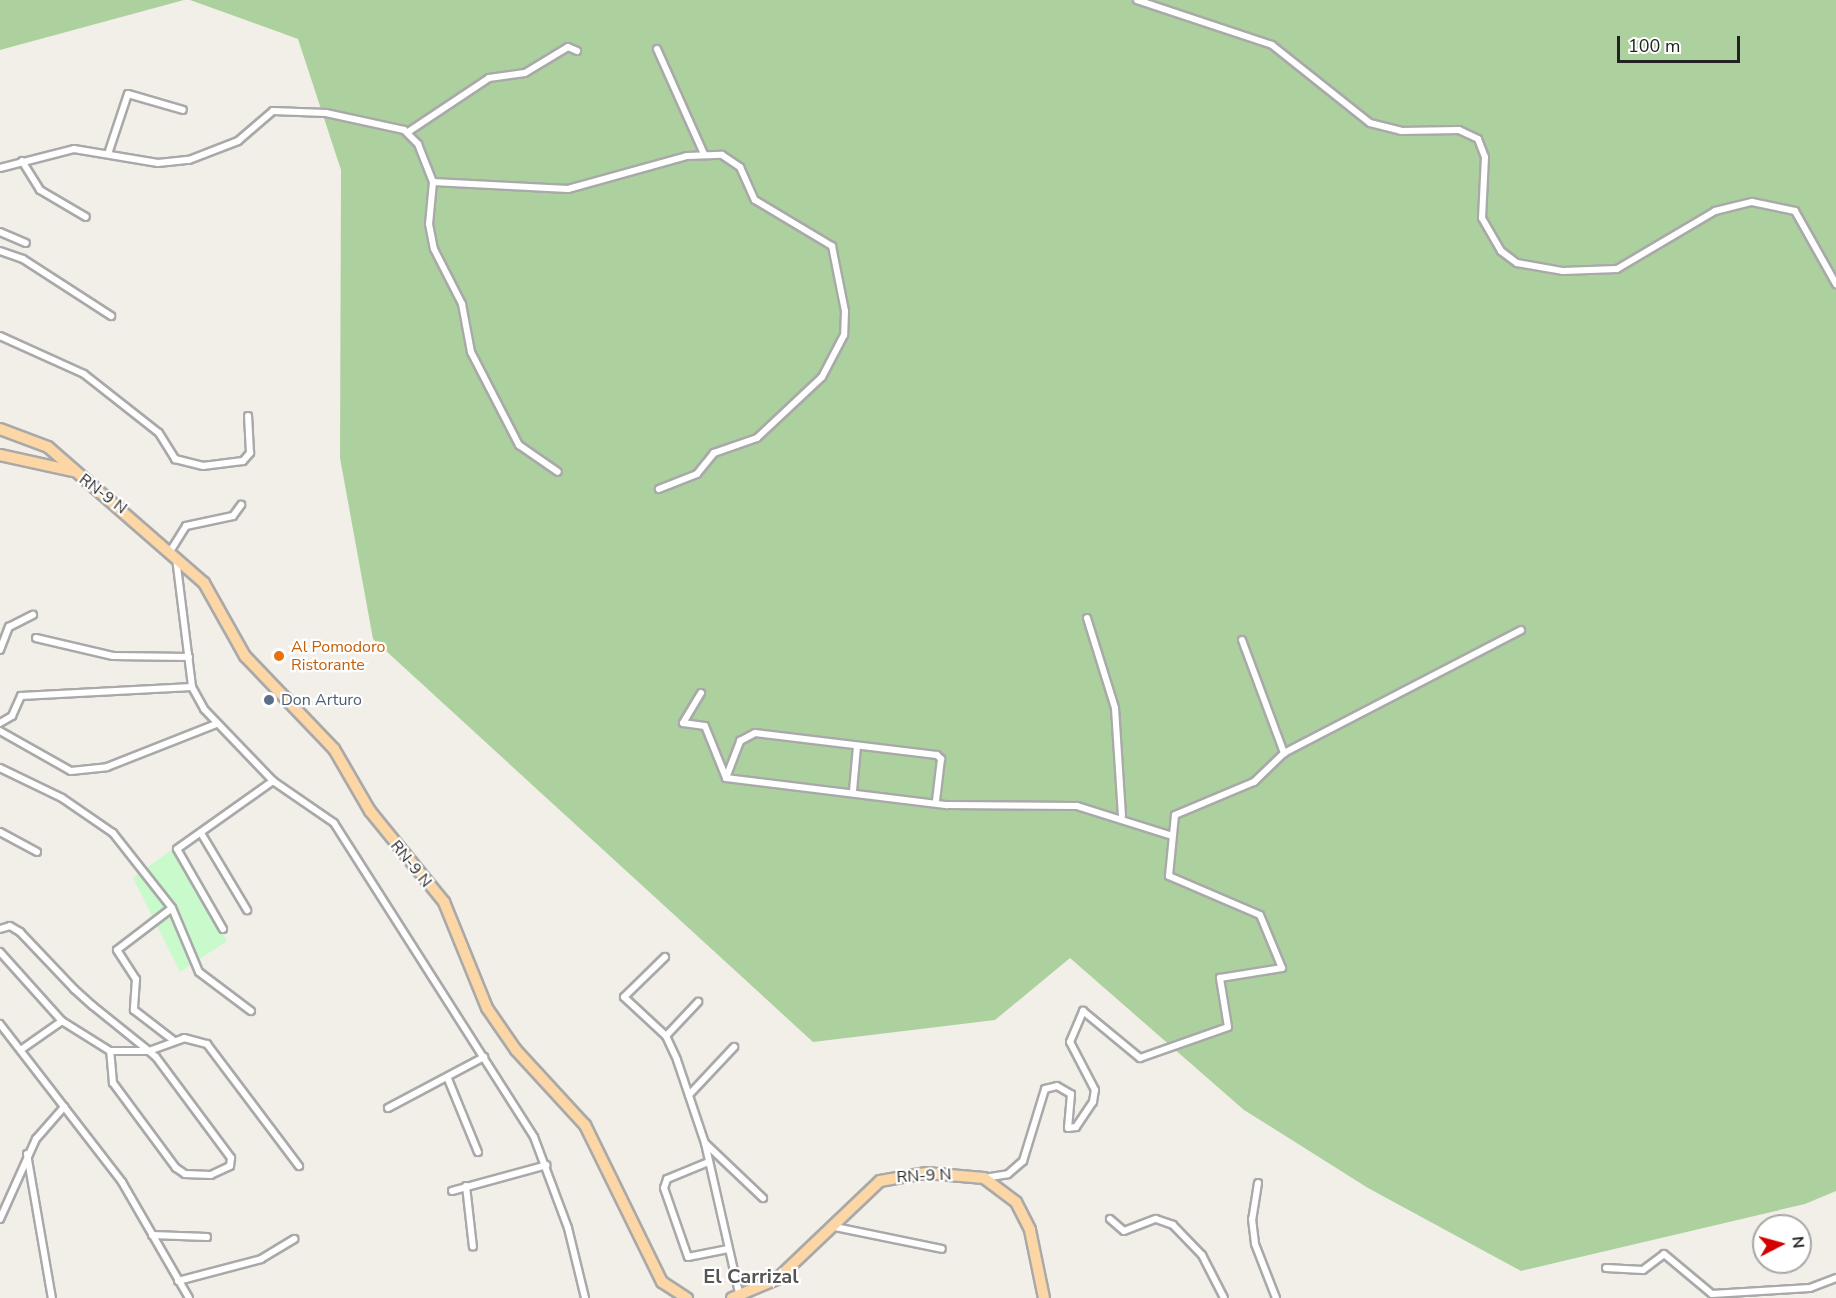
<!DOCTYPE html>
<style>
body{margin:0}
#map{position:relative;width:1836px;height:1298px;overflow:hidden;background:#f2efe9;font-family:"Nunito Sans",sans-serif}
div>[style]{position:absolute}
.forest>*{inset:0;background:#add19e}
.park>*{inset:0;background:#c8facc}
.roads{filter:drop-shadow(2px 0 #a9a9a9) drop-shadow(-2px 0 #a9a9a9) drop-shadow(0 2px #a9a9a9) drop-shadow(0 -2px #a9a9a9)}
.street>*{height:6px;margin:-3px;padding:0 3px;transform-origin:3px;border-radius:3px;background:#fff}
.primary>*{height:10px;margin:-5px;padding:0 5px;transform-origin:5px;border-radius:5px;background:#fcd6a4}
.dots>*{width:16px;height:16px;translate:-50% -50%;box-sizing:border-box;border:3px solid #fff;border-radius:50%}
span{translate:-50% -50%;white-space:nowrap;text-align:center;line-height:1.15;-webkit-text-stroke:4.5px #fff;paint-order:stroke}
.street-label{font-size:16px;color:#222}
.food-label{font-size:16px;color:#c56008}
.left{translate:0 -50%;text-align:left}
.service-label{font-size:16px;color:#4e5e75}
.quarter-label{font-size:20px;color:#555;font-weight:700}
.north{position:absolute;left:1752px;top:1214px;width:60px;height:60px;box-sizing:border-box;background:#fff;border:2px solid #a7a7a7;border-radius:50%;rotate:84deg;font-size:16px;font-weight:700;line-height:24px;text-align:center;color:#222}
.north::after{content:'';display:block;margin:auto;width:21px;height:27px;background:#d40000;clip-path:polygon(50% 0,100% 100%,50% 72%,0 100%)}
.scale{position:absolute;left:1617px;top:36px;width:123px;height:27px;box-sizing:border-box;border:3px solid #222;border-top:0;padding-left:8px;font-size:18px;line-height:21px;white-space:nowrap;color:#222;-webkit-text-stroke:4px #fff;paint-order:stroke}
</style>
<div id="map">
<div class="forest">
<div style="clip-path:polygon(0 0,184px 0,0 50px)"></div>
<div style="clip-path:polygon(190px 0,1836px 0,1836px 1191px,1805px 1204px,1521px 1271px,1368px 1188px,1244px 1110px,1070px 958px,995px 1020px,813px 1042px,373px 639px,340px 458px,341px 170px,298px 39px)"></div>
</div>
<div class="park">
<div style="clip-path:polygon(174px 848px,227px 941px,180px 972px,133px 878px)"></div>
</div>
<div class="roads">
<div class="street">
<div style="left:1137px;top:0;width:142px;rotate:18.4deg"></div>
<div style="left:1272px;top:45px;width:125px;rotate:38.5deg"></div>
<div style="left:1370px;top:123px;width:32px;rotate:14deg"></div>
<div style="left:1401px;top:131px;width:58px;rotate:-1deg"></div>
<div style="left:1459px;top:130px;width:21px;rotate:25deg"></div>
<div style="left:1478px;top:139px;width:19px;rotate:69deg"></div>
<div style="left:1485px;top:157px;width:61px;rotate:92.8deg"></div>
<div style="left:1482px;top:218px;width:38px;rotate:60deg"></div>
<div style="left:1501px;top:251px;width:20px;rotate:37deg"></div>
<div style="left:1517px;top:263px;width:47px;rotate:9.9deg"></div>
<div style="left:1563px;top:271px;width:54px;rotate:-2.1deg"></div>
<div style="left:1617px;top:269px;width:114px;rotate:-30.6deg"></div>
<div style="left:1715px;top:211px;width:38px;rotate:-14deg"></div>
<div style="left:1752px;top:202px;width:44px;rotate:11.8deg"></div>
<div style="left:1795px;top:211px;width:84px;rotate:60.7deg"></div>
<div style="left:657px;top:49px;width:115px;rotate:65.9deg"></div>
<div style="left:408px;top:132px;width:97px;rotate:-33.7deg"></div>
<div style="left:489px;top:78px;width:36px;rotate:-8deg"></div>
<div style="left:525px;top:73px;width:50px;rotate:-31.2deg"></div>
<div style="left:568px;top:47px;width:10px;rotate:24deg"></div>
<div style="left:109px;top:151px;width:60px;rotate:-71.6deg"></div>
<div style="left:128px;top:94px;width:57px;rotate:16.2deg"></div>
<div style="left:22px;top:161px;width:34px;rotate:58deg"></div>
<div style="left:40px;top:190px;width:53px;rotate:30.4deg"></div>
<div style="left:0;top:168px;width:76px;rotate:-14.4deg"></div>
<div style="left:74px;top:149px;width:85px;rotate:9.5deg"></div>
<div style="left:158px;top:163px;width:31px;rotate:-6deg"></div>
<div style="left:189px;top:160px;width:53px;rotate:-21.2deg"></div>
<div style="left:238px;top:141px;width:46px;rotate:-40.6deg"></div>
<div style="left:273px;top:111px;width:53px;rotate:2.2deg"></div>
<div style="left:326px;top:113px;width:80px;rotate:12.3deg"></div>
<div style="left:404px;top:130px;width:20px;rotate:45deg"></div>
<div style="left:418px;top:144px;width:41px;rotate:68.5deg"></div>
<div style="left:433px;top:182px;width:42px;rotate:95.4deg"></div>
<div style="left:429px;top:224px;width:25px;rotate:79deg"></div>
<div style="left:434px;top:249px;width:62px;rotate:63deg"></div>
<div style="left:462px;top:304px;width:49px;rotate:79.4deg"></div>
<div style="left:471px;top:352px;width:105px;rotate:62.7deg"></div>
<div style="left:519px;top:445px;width:47px;rotate:34.7deg"></div>
<div style="left:433px;top:182px;width:135px;rotate:3deg"></div>
<div style="left:568px;top:189px;width:123px;rotate:-15.5deg"></div>
<div style="left:687px;top:156px;width:35px;rotate:-2deg"></div>
<div style="left:722px;top:155px;width:22px;rotate:34deg"></div>
<div style="left:740px;top:167px;width:36px;rotate:66deg"></div>
<div style="left:755px;top:200px;width:90px;rotate:30.9deg"></div>
<div style="left:832px;top:246px;width:66px;rotate:78.7deg"></div>
<div style="left:845px;top:311px;width:24px;rotate:92deg"></div>
<div style="left:844px;top:335px;width:47px;rotate:117.6deg"></div>
<div style="left:822px;top:377px;width:89px;rotate:136.8deg"></div>
<div style="left:757px;top:438px;width:46px;rotate:160.8deg"></div>
<div style="left:714px;top:453px;width:27px;rotate:129deg"></div>
<div style="left:697px;top:474px;width:41px;rotate:158.5deg"></div>
<div style="left:0;top:232px;width:28px;rotate:23deg"></div>
<div style="left:0;top:251px;width:24px;rotate:19deg"></div>
<div style="left:23px;top:259px;width:105px;rotate:32.9deg"></div>
<div style="left:0;top:336px;width:92px;rotate:24.3deg"></div>
<div style="left:84px;top:374px;width:95px;rotate:38.2deg"></div>
<div style="left:159px;top:433px;width:31px;rotate:58deg"></div>
<div style="left:175px;top:459px;width:29px;rotate:14deg"></div>
<div style="left:203px;top:466px;width:40px;rotate:-7.1deg"></div>
<div style="left:243px;top:461px;width:11px;rotate:-49deg"></div>
<div style="left:250px;top:453px;width:37px;rotate:-93deg"></div>
<div style="left:171px;top:550px;width:28px;rotate:-58deg"></div>
<div style="left:186px;top:526px;width:48px;rotate:-12deg"></div>
<div style="left:233px;top:516px;width:14px;rotate:-54deg"></div>
<div style="left:176px;top:558px;width:130px;rotate:82.9deg"></div>
<div style="left:192px;top:687px;width:25px;rotate:61deg"></div>
<div style="left:204px;top:709px;width:100px;rotate:46.2deg"></div>
<div style="left:273px;top:781px;width:74px;rotate:34.5deg"></div>
<div style="left:334px;top:823px;width:372px;rotate:57.5deg"></div>
<div style="left:534px;top:1137px;width:97px;rotate:69.5deg"></div>
<div style="left:568px;top:1228px;width:72px;rotate:76.3deg"></div>
<div style="left:1087px;top:618px;width:94px;rotate:72.7deg"></div>
<div style="left:1115px;top:708px;width:108px;rotate:86.3deg"></div>
<div style="left:36px;top:638px;width:79px;rotate:13.2deg"></div>
<div style="left:113px;top:656px;width:76px;rotate:0.8deg"></div>
<div style="left:1242px;top:640px;width:121px;rotate:69.6deg"></div>
<div style="left:0;top:650px;width:25px;rotate:-69deg"></div>
<div style="left:9px;top:627px;width:27px;rotate:-27deg"></div>
<div style="left:701px;top:693px;width:35px;rotate:121deg"></div>
<div style="left:683px;top:723px;width:22px;rotate:8deg"></div>
<div style="left:705px;top:726px;width:56px;rotate:68deg"></div>
<div style="left:726px;top:778px;width:223px;rotate:7deg"></div>
<div style="left:947px;top:805px;width:130px;rotate:0.4deg"></div>
<div style="left:1077px;top:806px;width:100px;rotate:17.5deg"></div>
<div style="left:0;top:723px;width:14px;rotate:-30deg"></div>
<div style="left:12px;top:716px;width:22px;rotate:-66deg"></div>
<div style="left:21px;top:696px;width:171px;rotate:-3deg"></div>
<div style="left:0;top:731px;width:81px;rotate:29.4deg"></div>
<div style="left:71px;top:771px;width:36px;rotate:-6deg"></div>
<div style="left:107px;top:767px;width:117px;rotate:-21.5deg"></div>
<div style="left:0;top:768px;width:69px;rotate:25.8deg"></div>
<div style="left:62px;top:798px;width:62px;rotate:34.5deg"></div>
<div style="left:113px;top:833px;width:95px;rotate:51.8deg"></div>
<div style="left:172px;top:908px;width:69px;rotate:67.1deg"></div>
<div style="left:199px;top:972px;width:65px;rotate:36.9deg"></div>
<div style="left:726px;top:778px;width:40px;rotate:-69deg"></div>
<div style="left:740px;top:741px;width:17px;rotate:-28deg"></div>
<div style="left:755px;top:733px;width:183px;rotate:6.9deg"></div>
<div style="left:937px;top:755px;width:6px;rotate:45deg"></div>
<div style="left:941px;top:759px;width:42px;rotate:96.8deg"></div>
<div style="left:853px;top:791px;width:45px;rotate:-84.9deg"></div>
<div style="left:0;top:832px;width:42px;rotate:28.4deg"></div>
<div style="left:201px;top:833px;width:90px;rotate:59.1deg"></div>
<div style="left:172px;top:908px;width:69px;rotate:142.6deg"></div>
<div style="left:117px;top:950px;width:35px;rotate:57deg"></div>
<div style="left:136px;top:979px;width:31px;rotate:94deg"></div>
<div style="left:134px;top:1010px;width:49px;rotate:37.6deg"></div>
<div style="left:0;top:929px;width:10px;rotate:-17deg"></div>
<div style="left:10px;top:926px;width:12px;rotate:31deg"></div>
<div style="left:20px;top:932px;width:79px;rotate:46.5deg"></div>
<div style="left:74px;top:989px;width:25px;rotate:42deg"></div>
<div style="left:93px;top:1006px;width:72px;rotate:38.8deg"></div>
<div style="left:149px;top:1051px;width:9px;rotate:41deg"></div>
<div style="left:156px;top:1057px;width:126px;rotate:53.4deg"></div>
<div style="left:231px;top:1158px;width:8px;rotate:97deg"></div>
<div style="left:230px;top:1166px;width:21px;rotate:155deg"></div>
<div style="left:211px;top:1175px;width:26px;rotate:-178deg"></div>
<div style="left:185px;top:1174px;width:11px;rotate:-146deg"></div>
<div style="left:176px;top:1168px;width:106px;rotate:-126.5deg"></div>
<div style="left:113px;top:1083px;width:32px;rotate:-95deg"></div>
<div style="left:110px;top:1051px;width:39px"></div>
<div style="left:149px;top:1051px;width:37px;rotate:-20deg"></div>
<div style="left:184px;top:1038px;width:24px;rotate:15deg"></div>
<div style="left:207px;top:1044px;width:153px;rotate:53deg"></div>
<div style="left:223px;top:929px;width:92px;rotate:-119.9deg"></div>
<div style="left:177px;top:849px;width:118px;rotate:-35.3deg"></div>
<div style="left:0;top:952px;width:93px;rotate:48.1deg"></div>
<div style="left:62px;top:1021px;width:49px;rotate:145deg"></div>
<div style="left:665px;top:957px;width:57px;rotate:135.7deg"></div>
<div style="left:624px;top:997px;width:57px;rotate:42.9deg"></div>
<div style="left:666px;top:1036px;width:26px;rotate:65deg"></div>
<div style="left:677px;top:1060px;width:88px;rotate:71.4deg"></div>
<div style="left:705px;top:1143px;width:158px;rotate:77.2deg"></div>
<div style="left:62px;top:1021px;width:57px;rotate:32deg"></div>
<div style="left:0;top:1024px;width:200px;rotate:52.3deg"></div>
<div style="left:122px;top:1182px;width:134px;rotate:60deg"></div>
<div style="left:666px;top:1036px;width:47px;rotate:-46.7deg"></div>
<div style="left:448px;top:1079px;width:79px;rotate:67.7deg"></div>
<div style="left:689px;top:1095px;width:66px;rotate:-46.8deg"></div>
<div style="left:388px;top:1108px;width:109px;rotate:-28deg"></div>
<div style="left:705px;top:1143px;width:80px;rotate:43.5deg"></div>
<div style="left:27px;top:1154px;width:146px;rotate:80.2deg"></div>
<div style="left:706px;top:1163px;width:42px;rotate:157.7deg"></div>
<div style="left:667px;top:1179px;width:9px;rotate:108deg"></div>
<div style="left:664px;top:1188px;width:73px;rotate:70.8deg"></div>
<div style="left:688px;top:1257px;width:41px;rotate:-11.3deg"></div>
<div style="left:984px;top:1178px;width:24px;rotate:-9deg"></div>
<div style="left:1008px;top:1174px;width:20px;rotate:-41deg"></div>
<div style="left:1023px;top:1161px;width:75px;rotate:-73deg"></div>
<div style="left:1045px;top:1089px;width:12px;rotate:-14deg"></div>
<div style="left:1057px;top:1086px;width:16px;rotate:30deg"></div>
<div style="left:1071px;top:1094px;width:34px;rotate:95deg"></div>
<div style="left:1068px;top:1128px;width:8px;rotate:-7deg"></div>
<div style="left:1076px;top:1127px;width:30px;rotate:-56deg"></div>
<div style="left:1093px;top:1102px;width:12px;rotate:-81deg"></div>
<div style="left:1095px;top:1090px;width:54px;rotate:-117.5deg"></div>
<div style="left:1070px;top:1042px;width:34px;rotate:-67deg"></div>
<div style="left:1083px;top:1011px;width:74px;rotate:39.5deg"></div>
<div style="left:1140px;top:1058px;width:93px;rotate:-19.4deg"></div>
<div style="left:1228px;top:1027px;width:50px;rotate:-99.3deg"></div>
<div style="left:1220px;top:978px;width:63px;rotate:-9.2deg"></div>
<div style="left:1282px;top:968px;width:57px;rotate:-112.5deg"></div>
<div style="left:1260px;top:915px;width:99px;rotate:-156.8deg"></div>
<div style="left:1169px;top:876px;width:61px;rotate:-84.4deg"></div>
<div style="left:1175px;top:815px;width:86px;rotate:-22.7deg"></div>
<div style="left:1254px;top:782px;width:42px;rotate:-44deg"></div>
<div style="left:1284px;top:753px;width:267px;rotate:-27.4deg"></div>
<div style="left:1258px;top:1183px;width:36px;rotate:99deg"></div>
<div style="left:1252px;top:1219px;width:25px;rotate:83deg"></div>
<div style="left:1255px;top:1244px;width:58px;rotate:68.7deg"></div>
<div style="left:466px;top:1186px;width:61px;rotate:83.5deg"></div>
<div style="left:452px;top:1191px;width:98px;rotate:-15.3deg"></div>
<div style="left:0;top:1219px;width:88px;rotate:-65.8deg"></div>
<div style="left:36px;top:1139px;width:43px;rotate:-48.8deg"></div>
<div style="left:1110px;top:1219px;width:18px;rotate:41deg"></div>
<div style="left:1124px;top:1231px;width:34px;rotate:-21deg"></div>
<div style="left:1156px;top:1219px;width:18px;rotate:19deg"></div>
<div style="left:1173px;top:1225px;width:42px;rotate:46deg"></div>
<div style="left:1202px;top:1255px;width:48px;rotate:62.9deg"></div>
<div style="left:835px;top:1227px;width:109px;rotate:11.6deg"></div>
<div style="left:152px;top:1235px;width:55px;rotate:2.1deg"></div>
<div style="left:1606px;top:1268px;width:37px;rotate:3deg"></div>
<div style="left:1643px;top:1270px;width:26px;rotate:-37deg"></div>
<div style="left:1664px;top:1254px;width:62px;rotate:39.8deg"></div>
<div style="left:1712px;top:1294px;width:98px;rotate:-3.5deg"></div>
<div style="left:1810px;top:1288px;width:28px;rotate:-21deg"></div>
<div style="left:178px;top:1281px;width:86px;rotate:-14.8deg"></div>
<div style="left:261px;top:1259px;width:39px;rotate:-31deg"></div>
</div>
<div class="primary">
<div style="left:0;top:429px;width:51px;rotate:20.6deg"></div>
<div style="left:48px;top:447px;width:207px;rotate:41.1deg"></div>
<div style="left:204px;top:583px;width:84px;rotate:60.7deg"></div>
<div style="left:245px;top:656px;width:129px;rotate:46.3deg"></div>
<div style="left:334px;top:749px;width:72px;rotate:59.9deg"></div>
<div style="left:370px;top:811px;width:117px;rotate:50.9deg"></div>
<div style="left:444px;top:902px;width:114px;rotate:67.9deg"></div>
<div style="left:487px;top:1008px;width:51px;rotate:55.4deg"></div>
<div style="left:516px;top:1050px;width:102px;rotate:47.4deg"></div>
<div style="left:585px;top:1125px;width:175px;rotate:63.9deg"></div>
<div style="left:662px;top:1282px;width:30px;rotate:33deg"></div>
<div style="left:0;top:455px;width:75px;rotate:12.4deg"></div>
<div style="left:732px;top:1298px;width:49px;rotate:-22.9deg"></div>
<div style="left:777px;top:1279px;width:142px;rotate:-43.6deg"></div>
<div style="left:880px;top:1181px;width:47px;rotate:-9.9deg"></div>
<div style="left:926px;top:1173px;width:58px;rotate:4.9deg"></div>
<div style="left:984px;top:1178px;width:40px;rotate:37deg"></div>
<div style="left:1016px;top:1202px;width:31px;rotate:63deg"></div>
<div style="left:1030px;top:1230px;width:69px;rotate:78.4deg"></div>
</div>
</div>
<div class="dots">
<div style="left:279px;top:656px;background:#e8710a"></div>
<div style="left:269px;top:700px;background:#5c6f8a"></div>
</div>
<div class="street-label">
<span style="left:103px;top:494px;rotate:37deg">RN-9 N</span>
<span style="left:411px;top:864px;rotate:51deg">RN-9 N</span>
<span style="left:924px;top:1176px;rotate:-3deg">RN-9 N</span>
</div>
<div class="food-label">
<span class="left" style="left:291px;top:656px">Al Pomodoro<br>Ristorante</span>
</div>
<div class="service-label">
<span class="left" style="left:281px;top:700px">Don Arturo</span>
</div>
<div class="quarter-label">
<span style="left:751px;top:1276px">El Carrizal</span>
</div>
<div class="north">N</div>
<div class="scale">100 m</div>
</div>
